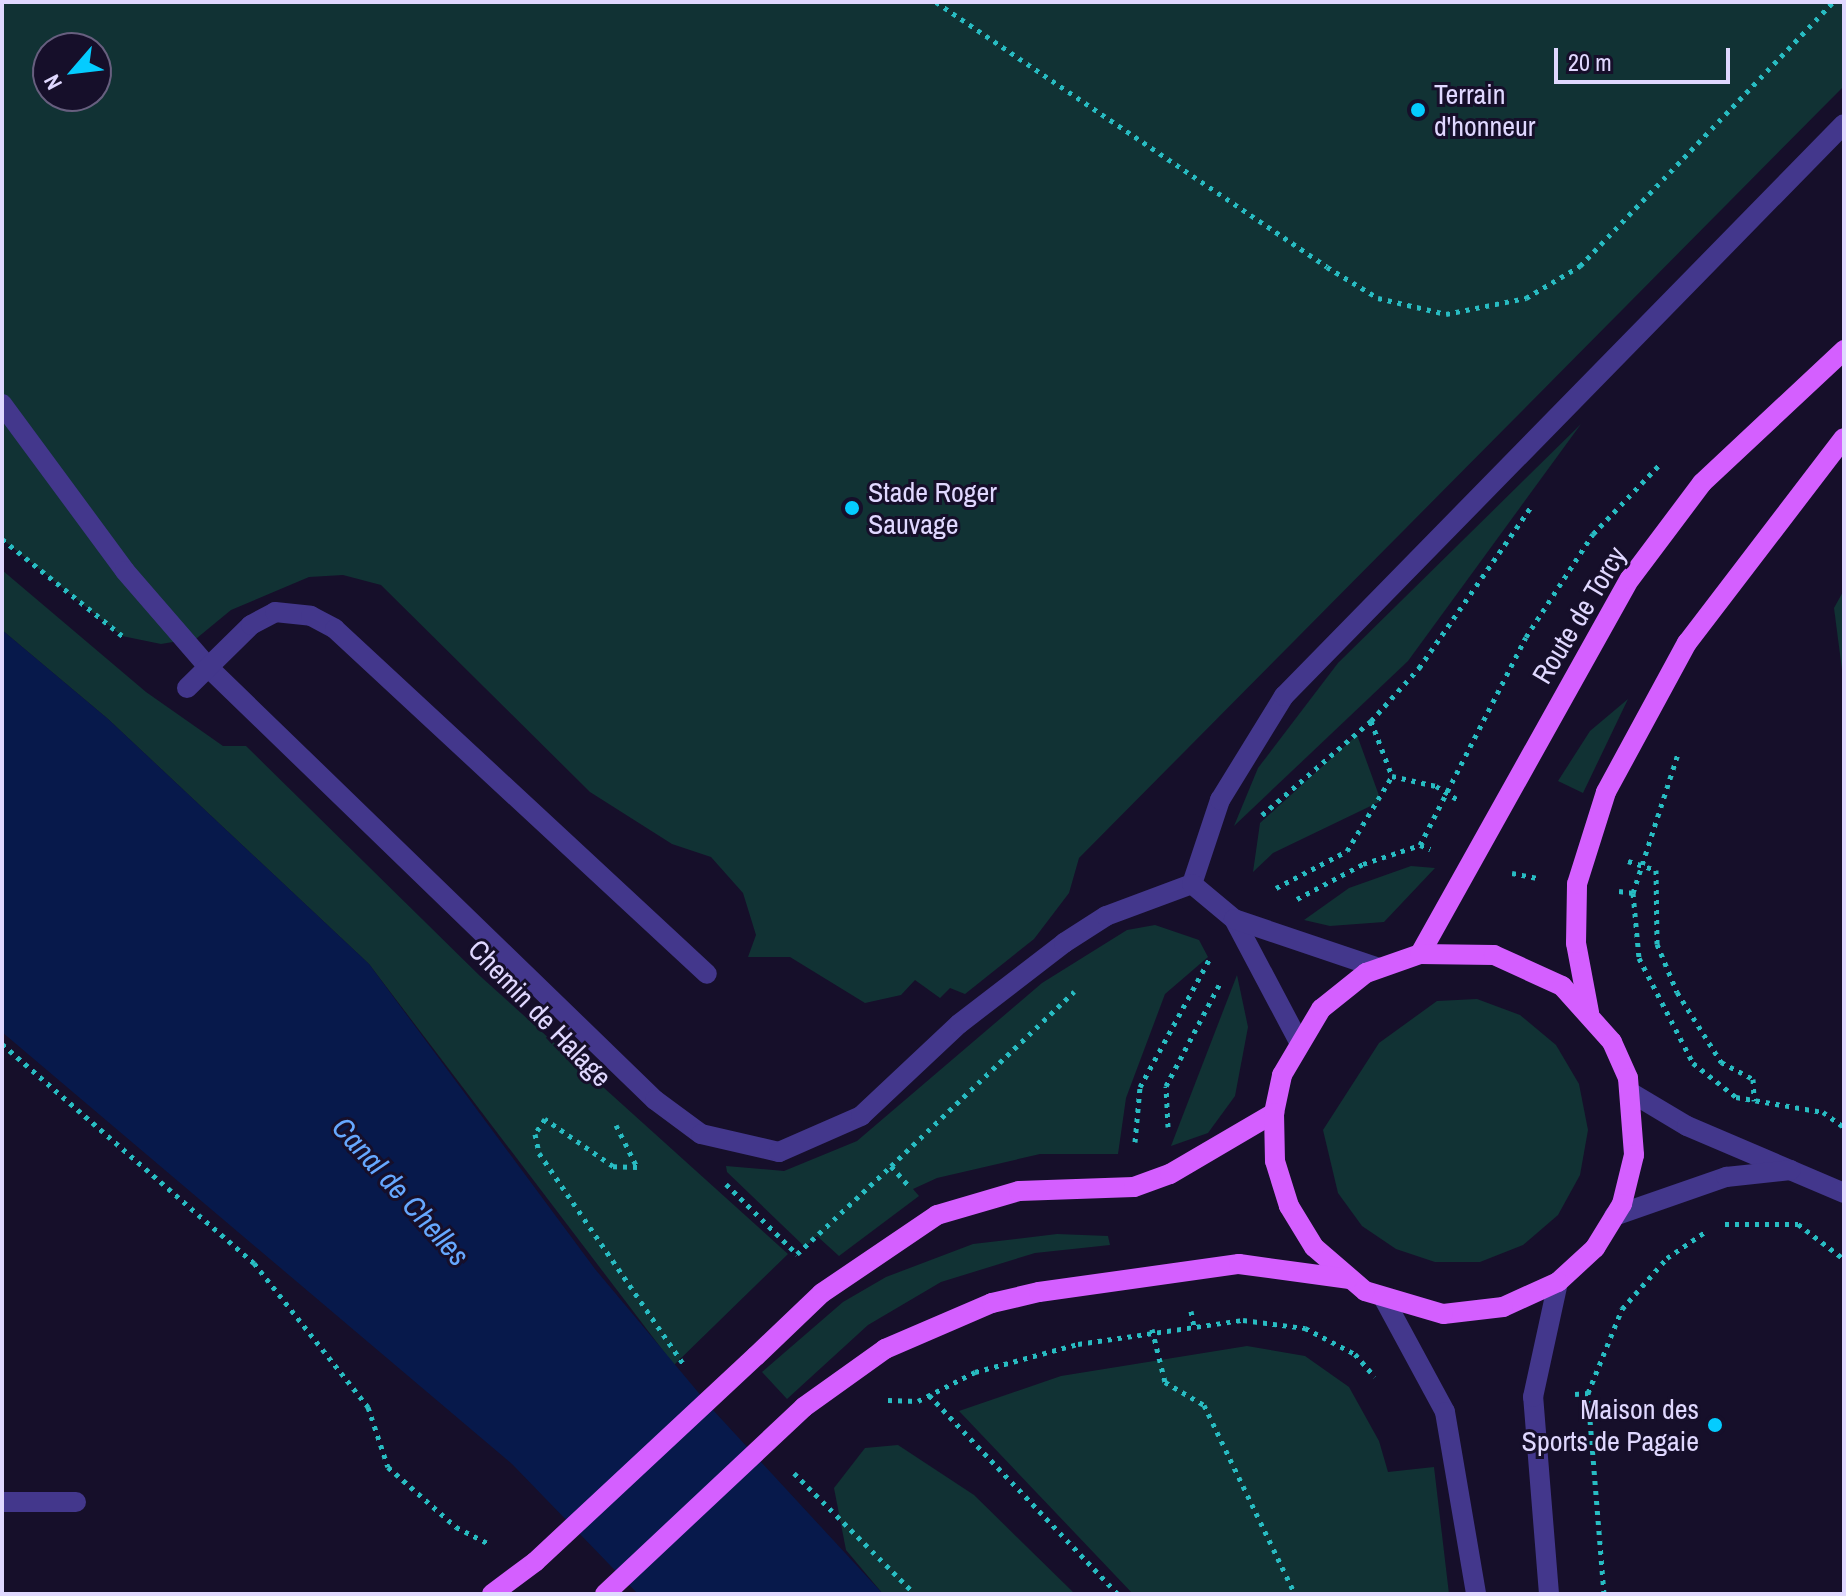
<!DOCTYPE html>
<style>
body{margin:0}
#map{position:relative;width:1846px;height:1596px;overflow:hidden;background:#160f2a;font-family:"Archivo Narrow",sans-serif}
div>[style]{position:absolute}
.green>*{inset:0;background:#113234}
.water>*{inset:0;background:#07194b}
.path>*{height:5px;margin-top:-2.5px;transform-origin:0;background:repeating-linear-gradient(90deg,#28bcc2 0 4px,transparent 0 10px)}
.minor>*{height:20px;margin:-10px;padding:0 10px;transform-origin:10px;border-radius:10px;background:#43378c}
.major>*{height:20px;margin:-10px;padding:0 10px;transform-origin:10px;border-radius:10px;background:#d45fff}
.major-bridge>*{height:20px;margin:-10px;padding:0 10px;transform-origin:10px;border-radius:10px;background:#d45fff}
.dots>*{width:22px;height:22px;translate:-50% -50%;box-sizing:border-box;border:4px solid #160f2a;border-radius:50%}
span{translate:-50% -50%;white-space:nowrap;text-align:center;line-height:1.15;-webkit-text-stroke:6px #160f2a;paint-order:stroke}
.poi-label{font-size:28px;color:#e0d8ff}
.left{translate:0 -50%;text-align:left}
.right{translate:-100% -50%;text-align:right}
.street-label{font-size:28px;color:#e0d8ff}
.water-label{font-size:30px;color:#66a8ff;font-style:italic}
.frame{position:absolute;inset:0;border:4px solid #e0d8ff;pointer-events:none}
.north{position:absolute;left:32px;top:32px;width:80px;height:80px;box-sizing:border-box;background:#160f2a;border:2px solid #675f7f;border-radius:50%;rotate:242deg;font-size:22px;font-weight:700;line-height:32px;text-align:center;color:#e0d8ff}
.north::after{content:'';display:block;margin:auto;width:28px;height:36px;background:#04ccff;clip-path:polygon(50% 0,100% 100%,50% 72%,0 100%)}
.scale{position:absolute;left:1554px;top:48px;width:176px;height:36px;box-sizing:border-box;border:4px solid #e0d8ff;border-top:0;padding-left:10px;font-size:24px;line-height:28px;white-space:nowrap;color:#e0d8ff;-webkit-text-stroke:6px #160f2a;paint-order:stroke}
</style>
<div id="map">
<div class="green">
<div style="clip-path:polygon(evenodd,2px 2px,1844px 2px,1844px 86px,1079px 858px,1069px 893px,1034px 939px,965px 994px,950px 988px,940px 998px,915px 980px,901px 995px,865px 1003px,790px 957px,748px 957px,756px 935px,743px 893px,711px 857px,672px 844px,590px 792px,381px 585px,343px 575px,309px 577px,231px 610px,197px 638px,161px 644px,122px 636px,2px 539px,2px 2px,48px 48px,96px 48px,96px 96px,48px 96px,48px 48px)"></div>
<div style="clip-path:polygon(1581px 424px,1408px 661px,1234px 826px,1258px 768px,1338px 663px)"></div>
<div style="clip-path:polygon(2px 570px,146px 692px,223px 746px,246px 746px,480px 976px,788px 1254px,674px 1365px,369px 964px,108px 719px,2px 630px)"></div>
<div style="clip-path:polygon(1844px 590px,1844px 685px,1834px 608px)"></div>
<div style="clip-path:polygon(1628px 699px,1583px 793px,1558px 781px,1590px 731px)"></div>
<div style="clip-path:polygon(1357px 735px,1381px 801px,1273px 853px,1253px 872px,1260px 823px)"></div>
<div style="clip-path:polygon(1411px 866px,1435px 868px,1384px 922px,1330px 926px,1304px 920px,1349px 888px)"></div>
<div style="clip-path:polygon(1155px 925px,1199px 940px,1208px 957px,1165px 994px,1126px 1098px,1118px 1154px,1040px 1154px,937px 1178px,913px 1189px,919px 1196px,839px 1256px,817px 1236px,805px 1247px,727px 1172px,726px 1166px,784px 1171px,857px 1141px,1042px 983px,1127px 930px)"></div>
<div style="clip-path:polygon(1237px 975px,1248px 1027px,1235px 1096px,1208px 1133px,1171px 1146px)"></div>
<div style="clip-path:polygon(1477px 999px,1520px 1015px,1556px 1045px,1579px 1084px,1588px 1130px,1580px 1175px,1558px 1215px,1523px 1245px,1480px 1262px,1435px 1262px,1396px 1249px,1362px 1226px,1338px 1193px,1323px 1130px,1379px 1043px,1437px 1001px)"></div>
<div style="clip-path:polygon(1057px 1234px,1108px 1236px,1110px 1245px,1035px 1253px,941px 1282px,868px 1325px,787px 1399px,762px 1372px,843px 1302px,886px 1277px,973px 1244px)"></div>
<div style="clip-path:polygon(1247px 1346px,1305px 1356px,1349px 1387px,1379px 1441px,1388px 1472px,1434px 1467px,1449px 1594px,1133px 1594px,959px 1411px,1061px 1376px)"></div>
<div style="clip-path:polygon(898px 1445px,974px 1495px,1075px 1594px,883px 1594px,846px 1550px,834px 1488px,865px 1448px)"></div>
</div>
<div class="water">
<div style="clip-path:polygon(2px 630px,108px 719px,369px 964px,595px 1269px,713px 1410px,883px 1594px,638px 1594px,512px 1464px,2px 1032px)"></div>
</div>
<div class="path">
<div style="left:936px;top:2px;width:472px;rotate:34.1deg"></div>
<div style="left:1327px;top:267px;width:60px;rotate:31.3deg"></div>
<div style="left:1378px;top:298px;width:70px;rotate:13.2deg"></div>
<div style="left:1446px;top:314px;width:82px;rotate:-11.3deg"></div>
<div style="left:1526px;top:298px;width:63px;rotate:-30.7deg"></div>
<div style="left:1580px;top:266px;width:366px;rotate:-46.2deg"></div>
<div style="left:2px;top:539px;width:156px;rotate:38.8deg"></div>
<div style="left:1371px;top:721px;width:59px;rotate:69.1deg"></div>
<div style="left:1392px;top:776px;width:45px;rotate:12.8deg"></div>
<div style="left:1436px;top:786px;width:26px;rotate:32deg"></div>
<div style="left:1262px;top:815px;width:144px;rotate:-40.8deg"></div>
<div style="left:1371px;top:721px;width:72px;rotate:-47.8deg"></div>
<div style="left:1419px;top:668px;width:195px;rotate:-55.2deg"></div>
<div style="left:1420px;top:845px;width:233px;rotate:-63deg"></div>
<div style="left:1526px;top:637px;width:123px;rotate:-57deg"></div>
<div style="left:1593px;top:534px;width:98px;rotate:-46.2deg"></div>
<div style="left:1628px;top:861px;width:29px;rotate:18deg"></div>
<div style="left:1656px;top:870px;width:74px;rotate:89.2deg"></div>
<div style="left:1657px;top:944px;width:52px;rotate:67.4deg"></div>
<div style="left:1677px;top:992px;width:83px;rotate:57.8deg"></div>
<div style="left:1721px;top:1062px;width:36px;rotate:28deg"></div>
<div style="left:1753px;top:1079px;width:22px;rotate:87deg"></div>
<div style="left:1512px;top:873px;width:26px;rotate:11deg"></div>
<div style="left:1276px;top:888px;width:80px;rotate:-27.5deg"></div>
<div style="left:1347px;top:851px;width:87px;rotate:-59deg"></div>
<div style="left:1619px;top:891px;width:14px;rotate:8deg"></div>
<div style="left:1633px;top:893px;width:65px;rotate:84.7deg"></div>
<div style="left:1639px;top:958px;width:118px;rotate:62.8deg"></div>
<div style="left:1693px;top:1063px;width:55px;rotate:38.3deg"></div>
<div style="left:1736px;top:1097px;width:88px;rotate:9.8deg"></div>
<div style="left:1823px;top:1112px;width:26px;rotate:36deg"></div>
<div style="left:1633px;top:893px;width:146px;rotate:-72.1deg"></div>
<div style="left:1297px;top:899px;width:75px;rotate:-27.9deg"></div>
<div style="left:1363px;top:864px;width:60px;rotate:-18.4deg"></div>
<div style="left:1420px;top:845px;width:11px;rotate:22deg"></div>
<div style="left:2px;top:1044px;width:334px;rotate:41deg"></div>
<div style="left:254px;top:1263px;width:184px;rotate:51.6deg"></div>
<div style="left:368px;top:1407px;width:63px;rotate:71.6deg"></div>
<div style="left:388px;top:1467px;width:91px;rotate:41.4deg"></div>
<div style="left:456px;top:1527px;width:38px;rotate:27deg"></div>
<div style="left:616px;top:1125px;width:47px;rotate:63.4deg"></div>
<div style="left:637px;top:1167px;width:24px;rotate:-178deg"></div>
<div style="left:613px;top:1166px;width:83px;rotate:-145.3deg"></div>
<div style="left:545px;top:1119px;width:18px;rotate:124deg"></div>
<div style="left:535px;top:1134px;width:19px;rotate:78deg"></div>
<div style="left:539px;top:1153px;width:257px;rotate:55.6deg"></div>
<div style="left:1168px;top:1127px;width:41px;rotate:-92.8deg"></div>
<div style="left:1166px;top:1086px;width:116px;rotate:-62.3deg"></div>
<div style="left:1135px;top:1142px;width:55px;rotate:-84.8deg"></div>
<div style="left:1140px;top:1087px;width:147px;rotate:-61.5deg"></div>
<div style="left:891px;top:1166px;width:253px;rotate:-43.6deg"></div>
<div style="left:726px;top:1184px;width:100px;rotate:44.6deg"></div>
<div style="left:797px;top:1254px;width:129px;rotate:-43.1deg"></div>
<div style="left:891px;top:1166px;width:27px;rotate:48deg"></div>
<div style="left:1725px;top:1224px;width:73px"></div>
<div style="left:1798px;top:1224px;width:58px;rotate:37.3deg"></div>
<div style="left:1191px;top:1311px;width:15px;rotate:79deg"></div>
<div style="left:1152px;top:1329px;width:55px;rotate:76.2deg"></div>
<div style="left:1165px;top:1382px;width:45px;rotate:30.5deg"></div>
<div style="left:1204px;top:1405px;width:210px;rotate:64.3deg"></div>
<div style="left:1575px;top:1394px;width:13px;rotate:-4deg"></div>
<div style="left:929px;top:1395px;width:274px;rotate:46.5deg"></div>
<div style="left:888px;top:1400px;width:30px;rotate:2deg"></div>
<div style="left:918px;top:1401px;width:64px;rotate:-27deg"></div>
<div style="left:975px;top:1372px;width:107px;rotate:-15.2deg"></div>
<div style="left:1078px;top:1344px;width:167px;rotate:-8.3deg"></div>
<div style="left:1243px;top:1320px;width:63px;rotate:7.4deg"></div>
<div style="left:1305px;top:1328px;width:56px;rotate:27.5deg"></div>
<div style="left:1355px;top:1354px;width:30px;rotate:49deg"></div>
<div style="left:794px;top:1473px;width:171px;rotate:45deg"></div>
<div style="left:1604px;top:1594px;width:202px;rotate:-94.6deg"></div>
<div style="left:1588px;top:1393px;width:91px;rotate:-68deg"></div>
<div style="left:1622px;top:1309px;width:68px;rotate:-48.6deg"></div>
<div style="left:1667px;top:1258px;width:46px;rotate:-34.4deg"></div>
</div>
<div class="minor">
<div style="left:2px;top:404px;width:207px;rotate:53.6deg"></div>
<div style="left:125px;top:571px;width:128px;rotate:49.1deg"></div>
<div style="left:209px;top:668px;width:621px;rotate:44.09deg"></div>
<div style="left:655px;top:1100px;width:57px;rotate:36.5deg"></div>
<div style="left:701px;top:1134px;width:80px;rotate:13deg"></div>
<div style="left:779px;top:1152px;width:90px;rotate:-23.7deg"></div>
<div style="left:861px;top:1116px;width:134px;rotate:-43.2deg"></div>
<div style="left:959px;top:1024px;width:133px;rotate:-37.6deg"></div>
<div style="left:1064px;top:943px;width:50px;rotate:-32.7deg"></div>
<div style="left:1106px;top:916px;width:92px;rotate:-20.4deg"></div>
<div style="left:1192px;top:884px;width:89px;rotate:-71.6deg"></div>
<div style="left:1220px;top:800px;width:122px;rotate:-58.4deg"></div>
<div style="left:1284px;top:696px;width:800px;rotate:-45.61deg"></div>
<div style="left:187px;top:688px;width:90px;rotate:-44.5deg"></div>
<div style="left:251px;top:625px;width:27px;rotate:-28deg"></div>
<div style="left:275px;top:612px;width:36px;rotate:6deg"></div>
<div style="left:311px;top:616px;width:27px;rotate:28deg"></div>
<div style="left:335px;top:629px;width:507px;rotate:42.84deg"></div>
<div style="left:1192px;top:884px;width:55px;rotate:39.8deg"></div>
<div style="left:1234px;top:919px;width:137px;rotate:62.1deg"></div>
<div style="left:1234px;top:919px;width:153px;rotate:18.7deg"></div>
<div style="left:1630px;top:1092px;width:66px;rotate:30.8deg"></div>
<div style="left:1687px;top:1126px;width:171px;rotate:23.1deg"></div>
<div style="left:1614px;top:1216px;width:119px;rotate:-19.2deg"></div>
<div style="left:1726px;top:1177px;width:65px;rotate:-6.1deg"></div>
<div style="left:1384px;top:1299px;width:128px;rotate:61.6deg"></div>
<div style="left:1445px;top:1412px;width:185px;rotate:80.3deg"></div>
<div style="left:2px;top:1502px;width:74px"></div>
<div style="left:1549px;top:1594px;width:198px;rotate:-94.6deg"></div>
<div style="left:1533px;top:1397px;width:118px;rotate:-77.7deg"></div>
</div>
<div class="major">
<div style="left:1420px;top:954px;width:430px;rotate:-60.8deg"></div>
<div style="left:1630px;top:579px;width:120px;rotate:-53.1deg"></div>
<div style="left:1702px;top:483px;width:195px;rotate:-43.1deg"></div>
<div style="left:1589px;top:1012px;width:70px;rotate:-100.7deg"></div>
<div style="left:1576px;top:943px;width:59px;rotate:-89deg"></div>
<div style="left:1577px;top:884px;width:96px;rotate:-72.5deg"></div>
<div style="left:1606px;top:792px;width:170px;rotate:-61.5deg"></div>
<div style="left:1687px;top:643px;width:258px;rotate:-52.6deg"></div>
<div style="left:756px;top:1356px;width:91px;rotate:-43.7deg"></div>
<div style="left:822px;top:1293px;width:139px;rotate:-34.1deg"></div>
<div style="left:937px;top:1215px;width:85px;rotate:-16.3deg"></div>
<div style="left:1019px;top:1191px;width:115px;rotate:-2deg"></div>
<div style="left:1134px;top:1187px;width:38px;rotate:-20deg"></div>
<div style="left:1170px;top:1174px;width:121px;rotate:-30.4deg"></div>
<div style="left:1274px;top:1113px;width:39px;rotate:-78deg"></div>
<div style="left:1282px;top:1075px;width:77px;rotate:-59.4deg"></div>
<div style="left:1321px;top:1009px;width:58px;rotate:-38.7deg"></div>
<div style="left:1366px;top:973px;width:57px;rotate:-19.4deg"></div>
<div style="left:1420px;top:954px;width:74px;rotate:0.8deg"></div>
<div style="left:1494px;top:955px;width:75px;rotate:24.5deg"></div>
<div style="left:1562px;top:986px;width:75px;rotate:48.2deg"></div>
<div style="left:1612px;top:1042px;width:39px;rotate:66deg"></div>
<div style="left:1628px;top:1078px;width:77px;rotate:85.5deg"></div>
<div style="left:1634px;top:1155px;width:50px;rotate:103.8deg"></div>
<div style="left:1622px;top:1204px;width:52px;rotate:121.5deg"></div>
<div style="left:1595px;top:1248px;width:50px;rotate:137.4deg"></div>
<div style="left:1558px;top:1282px;width:60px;rotate:155.6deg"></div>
<div style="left:1503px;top:1307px;width:60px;rotate:173.3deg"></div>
<div style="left:1443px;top:1314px;width:81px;rotate:-163.6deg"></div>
<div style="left:1365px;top:1291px;width:67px;rotate:-139.2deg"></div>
<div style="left:1314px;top:1247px;width:48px;rotate:-121.4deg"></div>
<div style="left:1289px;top:1206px;width:47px;rotate:-107.3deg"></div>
<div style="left:1275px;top:1161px;width:48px;rotate:-91.2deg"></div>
<div style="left:804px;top:1407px;width:100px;rotate:-35.6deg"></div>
<div style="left:885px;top:1349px;width:116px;rotate:-23.3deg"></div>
<div style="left:992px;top:1303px;width:48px;rotate:-13.2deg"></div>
<div style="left:1039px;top:1292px;width:202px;rotate:-8deg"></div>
<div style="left:1239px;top:1264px;width:110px;rotate:7.8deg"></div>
<div style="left:492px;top:1594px;width:54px;rotate:-36.7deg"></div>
</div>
<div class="major-bridge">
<div style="left:535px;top:1562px;width:302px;rotate:-43deg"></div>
<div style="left:605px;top:1594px;width:273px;rotate:-43.2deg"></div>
</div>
<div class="dots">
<div style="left:1418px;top:110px;background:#04ccff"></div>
<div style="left:852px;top:508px;background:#04ccff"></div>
<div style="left:1715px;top:1425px;background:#04ccff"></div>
</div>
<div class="poi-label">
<span class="left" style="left:1434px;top:110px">Terrain<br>d'honneur</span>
<span class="left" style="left:868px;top:508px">Stade Roger<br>Sauvage</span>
<span class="right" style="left:1699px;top:1425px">Maison des<br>Sports de Pagaie</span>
</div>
<div class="street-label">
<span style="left:1579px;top:615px;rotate:-59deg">Route de Torcy</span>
<span style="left:540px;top:1013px;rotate:46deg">Chemin de Halage</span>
</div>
<div class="water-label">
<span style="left:401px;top:1191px;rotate:48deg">Canal de Chelles</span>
</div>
<div class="frame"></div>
<div class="north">N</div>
<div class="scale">20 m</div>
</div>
